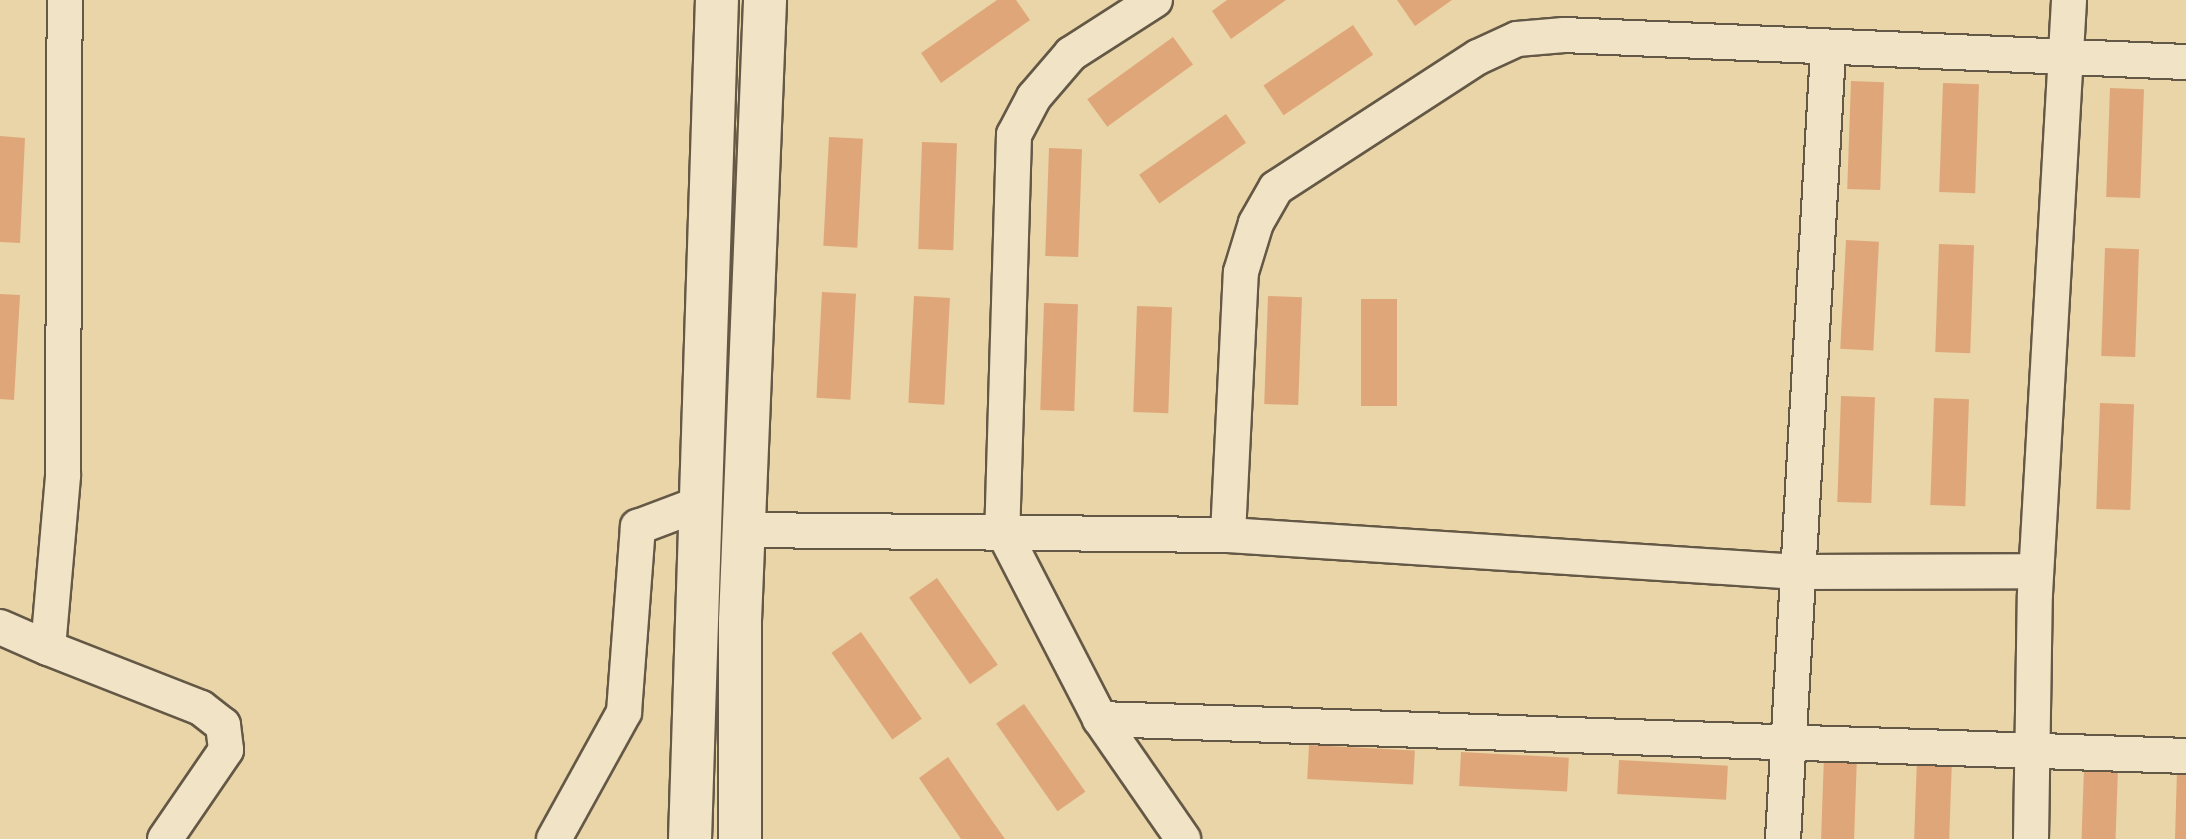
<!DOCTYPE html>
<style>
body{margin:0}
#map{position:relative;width:2186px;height:839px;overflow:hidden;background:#e9d5a7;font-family:Vollkorn,serif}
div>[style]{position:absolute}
.building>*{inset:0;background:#dfa779;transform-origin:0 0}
.roads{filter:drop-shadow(2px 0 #645846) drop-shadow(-2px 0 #645846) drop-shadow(0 2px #645846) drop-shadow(0 -2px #645846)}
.minor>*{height:34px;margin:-17px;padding:0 17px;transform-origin:17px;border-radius:17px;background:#f1e4c6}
.tertiary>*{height:42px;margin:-21px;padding:0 21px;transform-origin:21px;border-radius:21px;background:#f1e4c6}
span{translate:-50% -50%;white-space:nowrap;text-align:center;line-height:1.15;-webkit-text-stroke:7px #f1e4c6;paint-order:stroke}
</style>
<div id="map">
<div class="building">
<div style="clip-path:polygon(997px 0,1016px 0,1030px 20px,941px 83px,921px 53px)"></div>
<div style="clip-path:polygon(1227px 0,1286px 0,1231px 39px,1212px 11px)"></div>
<div style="clip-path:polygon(1397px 0,1452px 0,1415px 26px)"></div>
<div style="left:1353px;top:25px;width:36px;height:108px;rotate:56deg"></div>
<div style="left:1173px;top:37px;width:34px;height:106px;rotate:54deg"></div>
<div style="left:1851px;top:81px;width:33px;height:108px;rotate:2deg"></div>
<div style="left:1943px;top:83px;width:36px;height:109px;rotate:2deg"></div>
<div style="left:2110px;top:88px;width:34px;height:109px;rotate:2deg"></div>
<div style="left:1226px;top:114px;width:35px;height:106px;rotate:55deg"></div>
<div style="clip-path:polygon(0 136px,25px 138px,20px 243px,0 242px)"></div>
<div style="left:829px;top:137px;width:34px;height:109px;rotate:3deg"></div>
<div style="left:922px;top:142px;width:35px;height:107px;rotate:2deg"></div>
<div style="left:1049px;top:148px;width:33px;height:108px;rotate:2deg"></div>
<div style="left:1846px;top:240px;width:33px;height:109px;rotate:3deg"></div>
<div style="left:1939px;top:244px;width:35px;height:108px;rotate:2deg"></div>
<div style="left:2105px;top:248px;width:34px;height:108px;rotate:2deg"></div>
<div style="left:822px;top:292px;width:34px;height:106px;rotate:3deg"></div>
<div style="clip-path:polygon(0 294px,20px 295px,14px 400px,0 399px)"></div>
<div style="left:914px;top:296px;width:36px;height:107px;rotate:3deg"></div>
<div style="left:1268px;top:296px;width:34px;height:108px;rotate:2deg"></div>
<div style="left:1361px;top:299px;width:36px;height:107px"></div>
<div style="left:1044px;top:303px;width:34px;height:107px;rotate:2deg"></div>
<div style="left:1137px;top:306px;width:35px;height:106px;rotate:2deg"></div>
<div style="left:1841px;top:396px;width:34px;height:106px;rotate:2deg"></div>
<div style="left:1934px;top:398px;width:35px;height:107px;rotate:2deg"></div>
<div style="left:2100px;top:403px;width:34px;height:106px;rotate:2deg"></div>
<div style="left:937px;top:578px;width:106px;height:34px;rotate:55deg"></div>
<div style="left:861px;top:632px;width:106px;height:36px;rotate:55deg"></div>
<div style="left:1024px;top:704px;width:107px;height:34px;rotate:55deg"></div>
<div style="left:1309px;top:745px;width:106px;height:34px;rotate:3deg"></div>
<div style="left:1461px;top:752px;width:108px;height:34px;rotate:3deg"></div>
<div style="left:1824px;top:755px;width:33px;height:84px;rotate:2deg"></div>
<div style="clip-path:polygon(948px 757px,979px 802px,1005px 839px,961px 839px,919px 778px)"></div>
<div style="left:1917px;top:758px;width:35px;height:81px;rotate:2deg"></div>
<div style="left:1619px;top:760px;width:109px;height:34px;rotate:3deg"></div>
<div style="left:2084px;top:768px;width:34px;height:71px;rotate:2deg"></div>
<div style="clip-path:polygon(2177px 771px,2186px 771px,2186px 839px,2175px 839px)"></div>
</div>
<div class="roads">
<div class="minor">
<div style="left:1155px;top:0;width:100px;rotate:147.3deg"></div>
<div style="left:1071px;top:54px;width:57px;rotate:130.7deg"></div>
<div style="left:1034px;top:97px;width:43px;rotate:117.8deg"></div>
<div style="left:1014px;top:135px;width:394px;rotate:91.7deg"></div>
<div style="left:1002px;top:529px;width:214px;rotate:62.7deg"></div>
<div style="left:1100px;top:719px;width:146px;rotate:55.3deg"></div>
<div style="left:747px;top:530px;width:481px;rotate:0.6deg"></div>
<div style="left:1228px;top:535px;width:571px;rotate:3.71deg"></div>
<div style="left:1798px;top:572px;width:238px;rotate:-0.2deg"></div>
<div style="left:1228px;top:535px;width:263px;rotate:-87.2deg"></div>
<div style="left:1241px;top:272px;width:51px;rotate:-73deg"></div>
<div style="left:1256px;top:223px;width:40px;rotate:-60.3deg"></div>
<div style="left:1276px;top:188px;width:241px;rotate:-33deg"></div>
<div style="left:1478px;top:57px;width:43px;rotate:-24.8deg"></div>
<div style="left:1517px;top:39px;width:47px;rotate:-4.9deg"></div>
<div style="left:1564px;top:35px;width:623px;rotate:2.49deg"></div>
<div style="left:0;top:627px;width:52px;rotate:23.6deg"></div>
<div style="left:48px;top:648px;width:174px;rotate:-85deg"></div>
<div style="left:63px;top:475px;width:475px;rotate:-89.8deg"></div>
<div style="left:48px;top:648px;width:164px;rotate:21.4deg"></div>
<div style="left:201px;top:708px;width:28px;rotate:38deg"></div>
<div style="left:223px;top:725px;width:25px;rotate:83deg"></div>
<div style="left:226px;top:750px;width:108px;rotate:124.4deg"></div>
<div style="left:1100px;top:719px;width:1087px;rotate:1.95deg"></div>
<div style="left:554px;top:839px;width:145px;rotate:-61.1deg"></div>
<div style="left:624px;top:712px;width:186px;rotate:-85.7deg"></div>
<div style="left:638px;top:527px;width:65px;rotate:-20.7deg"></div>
<div style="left:1783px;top:839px;width:789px;rotate:-86.73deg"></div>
<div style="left:2031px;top:839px;width:245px;rotate:-89.1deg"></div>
<div style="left:2035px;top:594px;width:595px;rotate:-86.72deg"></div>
</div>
<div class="tertiary">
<div style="left:690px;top:839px;width:839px;rotate:-88.16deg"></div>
<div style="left:740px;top:839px;width:218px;rotate:-90deg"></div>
<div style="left:740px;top:621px;width:622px;rotate:-87.69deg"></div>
</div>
</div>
</div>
